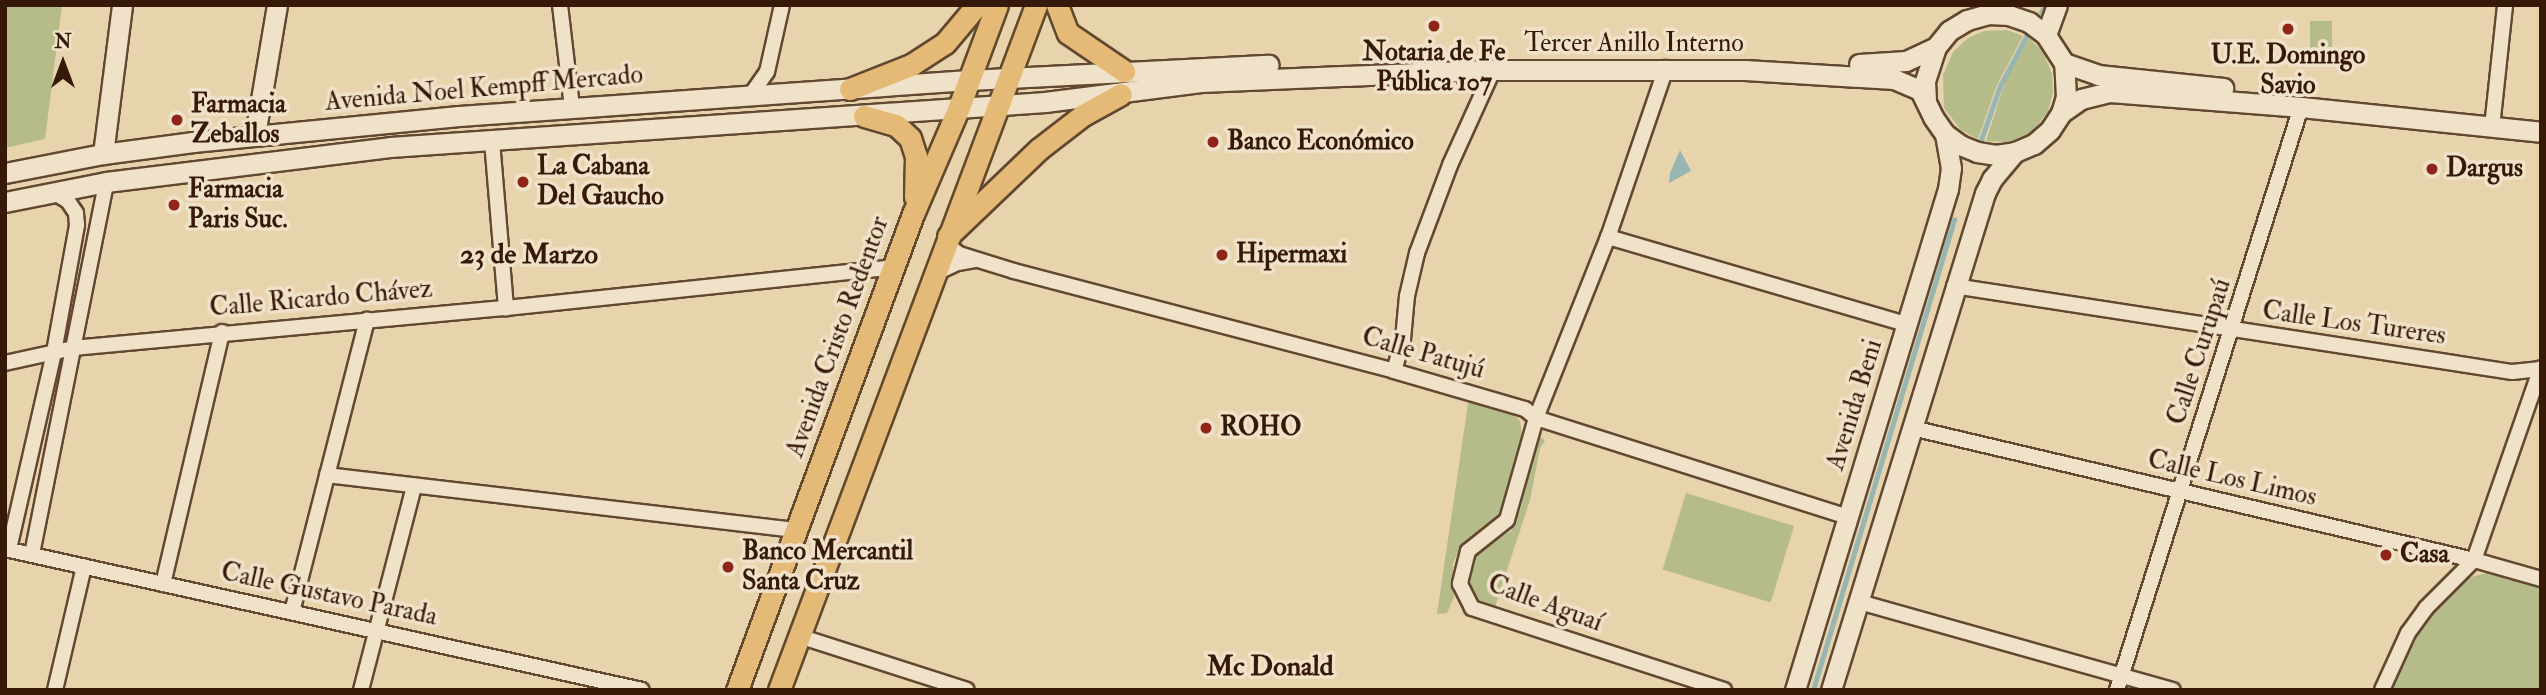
<!DOCTYPE html>
<meta charset="utf-8">
<style>
body{margin:0}
#map{position:relative;width:2546px;height:695px;overflow:hidden;background:#e7d3ac;font-family:"IM FELL Double Pica",serif}
div>[style]{position:absolute}
.green>*{inset:0;background:#b6bc89;transform-origin:0 0}
.water>*{inset:0;background:#98b6b1}
.stream>*{height:4.5px;margin:-2.25px;padding:0 2.25px;transform-origin:2.25px;border-radius:2.25px;background:#98b6b1}
.roads{filter:drop-shadow(2px 0 #624830) drop-shadow(-2px 0 #624830) drop-shadow(0 2px #624830) drop-shadow(0 -2px #624830)}
.street>*{height:14px;margin:-7px;padding:0 7px;transform-origin:7px;border-radius:7px;background:#efe2c9}
.secondary>*{height:19px;margin:-9.5px;padding:0 9.5px;transform-origin:9.5px;border-radius:9.5px;background:#efe2c9}
.primary>*{height:21px;margin:-10.5px;padding:0 10.5px;transform-origin:10.5px;border-radius:10.5px;background:#e4ba76}
.dots>*{width:19px;height:19px;translate:-50% -50%;box-sizing:border-box;border:4px solid #efe2c9;border-radius:50%}
span{translate:-50% -50%;white-space:nowrap;text-align:center;line-height:1.15;-webkit-text-stroke:7px #efe2c9;paint-order:stroke}
.street-label{font-size:26px;color:#361907}
.poi-label{font-size:26px;color:#361907;font-weight:700}
.left{translate:0 -50%;text-align:left}
.neighbourhood-label{font-size:28px;color:#361907;font-weight:700}
.frame{position:absolute;inset:0;border:7px solid #361907;pointer-events:none}
.north{position:absolute;left:28px;top:28px;width:70px;height:70px;-webkit-text-stroke:5px #efe2c9;paint-order:stroke;rotate:0deg;font-size:19px;font-weight:700;line-height:28px;text-align:center;color:#361907}
.north::after{content:'';display:block;margin:auto;width:24px;height:32px;background:#361907;clip-path:polygon(50% 0,100% 100%,50% 72%,0 100%)}
</style>
<div id="map">
<div class="green">
<div style="clip-path:polygon(5px 5px,62px 5px,45px 139px,5px 148px)"></div>
<div style="left:2332px;top:21px;width:35px;height:22px;rotate:90deg"></div>
<div style="clip-path:polygon(2007px 30px,2023px 36px,1997px 85px,1978px 139px,1961px 130px,1944px 108px,1943px 75px,1953px 52px,1968px 38px,1984px 31px)"></div>
<div style="clip-path:polygon(2029px 38px,2043px 52px,2052px 74px,2053px 92px,2048px 111px,2035px 129px,2023px 137px,2006px 142px,1986px 141px,2006px 79px)"></div>
<div style="clip-path:polygon(1469px 397px,1514px 415px,1520px 421px,1522px 434px,1505px 506px,1493px 523px,1461px 547px,1453px 563px,1454px 597px,1447px 613px,1437px 614px)"></div>
<div style="clip-path:polygon(1541px 437px,1545px 441px,1540px 448px,1530px 500px,1494px 610px,1473px 598px,1468px 587px,1473px 558px,1488px 544px,1511px 531px,1521px 508px,1534px 448px)"></div>
<div style="left:1686px;top:493px;width:113px;height:80px;rotate:17deg"></div>
<div style="clip-path:polygon(2491px 572px,2541px 585px,2541px 690px,2390px 690px,2412px 641px,2437px 605px,2459px 585px,2474px 576px)"></div>
</div>
<div class="water">
<div style="clip-path:polygon(1680px 150px,1691px 171px,1669px 183px,1670px 173px)"></div>
</div>
<div class="stream">
<div style="left:2041px;top:12px;width:9px;rotate:-54deg"></div>
<div style="left:1981px;top:140px;width:57px;rotate:-70.6deg"></div>
<div style="left:2000px;top:86px;width:58px;rotate:-62.1deg"></div>
<div style="left:1813px;top:690px;width:491px;rotate:-73.3deg"></div>
</div>
<div class="roads">
<div class="street">
<div style="left:560px;top:5px;width:103px;rotate:83.3deg"></div>
<div style="left:1666px;top:68px;width:179px;rotate:108.9deg"></div>
<div style="left:1608px;top:237px;width:195px;rotate:111.7deg"></div>
<div style="left:1536px;top:418px;width:106px;rotate:105.9deg"></div>
<div style="left:1507px;top:520px;width:50px;rotate:141.5deg"></div>
<div style="left:1468px;top:551px;width:34px;rotate:104deg"></div>
<div style="left:1460px;top:584px;width:27px;rotate:63deg"></div>
<div style="left:1472px;top:608px;width:265px;rotate:18deg"></div>
<div style="left:750px;top:96px;width:29px;rotate:-55deg"></div>
<div style="left:767px;top:72px;width:69px;rotate:-77.4deg"></div>
<div style="left:2493px;top:118px;width:114px;rotate:-83.9deg"></div>
<div style="left:492px;top:141px;width:168px;rotate:85.2deg"></div>
<div style="left:1608px;top:237px;width:313px;rotate:16.3deg"></div>
<div style="left:945px;top:243px;width:18px;rotate:38deg"></div>
<div style="left:959px;top:254px;width:58px;rotate:17.2deg"></div>
<div style="left:1014px;top:271px;width:393px;rotate:14.7deg"></div>
<div style="left:1394px;top:371px;width:136px;rotate:16.2deg"></div>
<div style="left:1525px;top:409px;width:14px;rotate:39deg"></div>
<div style="left:1536px;top:418px;width:327px;rotate:17.6deg"></div>
<div style="left:934px;top:274px;width:26px;rotate:-25deg"></div>
<div style="left:958px;top:263px;width:17px;rotate:-10deg"></div>
<div style="left:1954px;top:286px;width:565px;rotate:8.76deg"></div>
<div style="left:2512px;top:372px;width:29px;rotate:-6deg"></div>
<div style="left:5px;top:363px;width:70px;rotate:-12.4deg"></div>
<div style="left:73px;top:348px;width:435px;rotate:-5.3deg"></div>
<div style="left:506px;top:308px;width:390px;rotate:-6deg"></div>
<div style="left:1394px;top:371px;width:33px;rotate:-74deg"></div>
<div style="left:1403px;top:339px;width:43px;rotate:-84.7deg"></div>
<div style="left:1407px;top:296px;width:44px;rotate:-76.9deg"></div>
<div style="left:1417px;top:253px;width:94px;rotate:-69.4deg"></div>
<div style="left:1450px;top:165px;width:104px;rotate:-65.6deg"></div>
<div style="left:1912px;top:428px;width:577px;rotate:13.22deg"></div>
<div style="left:2474px;top:560px;width:70px;rotate:15.8deg"></div>
<div style="left:327px;top:475px;width:473px;rotate:6.7deg"></div>
<div style="left:5px;top:549px;width:652px;rotate:12.48deg"></div>
<div style="left:9px;top:549px;width:202px;rotate:-77.1deg"></div>
<div style="left:54px;top:352px;width:129px;rotate:-79.7deg"></div>
<div style="left:77px;top:225px;width:12px;rotate:-95deg"></div>
<div style="left:76px;top:213px;width:14px;rotate:-124deg"></div>
<div style="left:68px;top:201px;width:17px;rotate:-149deg"></div>
<div style="left:32px;top:554px;width:379px;rotate:-78.7deg"></div>
<div style="left:163px;top:584px;width:259px;rotate:-76.8deg"></div>
<div style="left:1859px;top:602px;width:326px;rotate:15.7deg"></div>
<div style="left:292px;top:612px;width:302px;rotate:-75.6deg"></div>
<div style="left:799px;top:636px;width:176px;rotate:17.8deg"></div>
<div style="left:55px;top:690px;width:127px;rotate:-76.8deg"></div>
<div style="left:361px;top:690px;width:211px;rotate:-75.4deg"></div>
<div style="left:2117px;top:690px;width:611px;rotate:-72.48deg"></div>
<div style="left:2382px;top:690px;width:63px;rotate:-65.5deg"></div>
<div style="left:2408px;top:633px;width:31px;rotate:-54deg"></div>
<div style="left:2426px;top:608px;width:68px;rotate:-45deg"></div>
<div style="left:2474px;top:560px;width:203px;rotate:-70.8deg"></div>
</div>
<div class="secondary">
<div style="left:2046px;top:35px;width:32px;rotate:-70deg"></div>
<div style="left:2064px;top:63px;width:36px;rotate:19deg"></div>
<div style="left:2098px;top:75px;width:126px;rotate:5.9deg"></div>
<div style="left:1859px;top:64px;width:47px;rotate:-3.7deg"></div>
<div style="left:1906px;top:61px;width:33px;rotate:-25deg"></div>
<div style="left:2061px;top:113px;width:24px;rotate:-35deg"></div>
<div style="left:2081px;top:99px;width:30px;rotate:-14deg"></div>
<div style="left:2110px;top:92px;width:192px;rotate:4.5deg"></div>
<div style="left:2301px;top:107px;width:241px;rotate:5.9deg"></div>
<div style="left:255px;top:135px;width:132px;rotate:-80.4deg"></div>
<div style="left:103px;top:154px;width:150px;rotate:-82.7deg"></div>
<div style="left:5px;top:173px;width:100px;rotate:-11deg"></div>
<div style="left:103px;top:154px;width:91px;rotate:-7.6deg"></div>
<div style="left:193px;top:142px;width:267px;rotate:-5.6deg"></div>
<div style="left:459px;top:116px;width:511px;rotate:-4.04deg"></div>
<div style="left:969px;top:80px;width:300px;rotate:-2.9deg"></div>
<div style="left:5px;top:202px;width:103px;rotate:-11.2deg"></div>
<div style="left:106px;top:182px;width:286px;rotate:-7deg"></div>
<div style="left:390px;top:147px;width:657px;rotate:-3.93deg"></div>
<div style="left:1045px;top:102px;width:157px;rotate:-7.3deg"></div>
<div style="left:1201px;top:82px;width:292px;rotate:-2.4deg"></div>
<div style="left:1493px;top:70px;width:252px"></div>
<div style="left:1745px;top:70px;width:149px;rotate:3.5deg"></div>
<div style="left:1894px;top:79px;width:28px;rotate:23deg"></div>
<div style="left:1920px;top:90px;width:30px;rotate:64deg"></div>
<div style="left:1933px;top:117px;width:21px;rotate:55deg"></div>
<div style="left:1945px;top:134px;width:19px;rotate:36deg"></div>
<div style="left:1960px;top:145px;width:18px;rotate:22deg"></div>
<div style="left:1977px;top:152px;width:19px;rotate:9deg"></div>
<div style="left:1996px;top:155px;width:19px;rotate:-9deg"></div>
<div style="left:2015px;top:152px;width:21px;rotate:-23deg"></div>
<div style="left:2034px;top:144px;width:21px;rotate:-41deg"></div>
<div style="left:2050px;top:130px;width:20px;rotate:-57deg"></div>
<div style="left:2061px;top:113px;width:17px;rotate:-73deg"></div>
<div style="left:2066px;top:97px;width:34px;rotate:-93deg"></div>
<div style="left:2064px;top:63px;width:33px;rotate:-123deg"></div>
<div style="left:2046px;top:35px;width:21px;rotate:-143deg"></div>
<div style="left:2029px;top:22px;width:21px;rotate:-161deg"></div>
<div style="left:2009px;top:15px;width:21px;rotate:-177deg"></div>
<div style="left:1988px;top:14px;width:22px;rotate:164deg"></div>
<div style="left:1967px;top:20px;width:21px;rotate:149deg"></div>
<div style="left:1949px;top:31px;width:21px;rotate:129deg"></div>
<div style="left:1936px;top:47px;width:36px;rotate:108deg"></div>
<div style="left:1925px;top:81px;width:18px;rotate:87deg"></div>
<div style="left:1795px;top:690px;width:524px;rotate:-73.02deg"></div>
<div style="left:1948px;top:189px;width:21px;rotate:-82deg"></div>
<div style="left:1951px;top:168px;width:35px;rotate:-100deg"></div>
<div style="left:1831px;top:690px;width:520px;rotate:-72.78deg"></div>
<div style="left:1985px;top:193px;width:16px;rotate:-63deg"></div>
<div style="left:1992px;top:179px;width:35px;rotate:-50deg"></div>
</div>
<div class="primary">
<div style="left:1057px;top:5px;width:30px;rotate:69deg"></div>
<div style="left:1068px;top:33px;width:68px;rotate:34.2deg"></div>
<div style="left:850px;top:89px;width:66px;rotate:-21.5deg"></div>
<div style="left:911px;top:65px;width:40px;rotate:-32.9deg"></div>
<div style="left:945px;top:43px;width:50px;rotate:-49.9deg"></div>
<div style="left:864px;top:116px;width:33px;rotate:16deg"></div>
<div style="left:896px;top:125px;width:19px;rotate:43deg"></div>
<div style="left:910px;top:138px;width:19px;rotate:72deg"></div>
<div style="left:916px;top:156px;width:41px;rotate:91.4deg"></div>
<div style="left:948px;top:236px;width:126px;rotate:-43.7deg"></div>
<div style="left:1039px;top:149px;width:56px;rotate:-37.7deg"></div>
<div style="left:1083px;top:115px;width:43px;rotate:-28.9deg"></div>
<div style="left:737px;top:690px;width:507px;rotate:-69.71deg"></div>
<div style="left:913px;top:214px;width:116px;rotate:-66.7deg"></div>
<div style="left:959px;top:107px;width:109px;rotate:-69.6deg"></div>
<div style="left:779px;top:690px;width:732px;rotate:-69.43deg"></div>
</div>
</div>
<div class="dots">
<div style="left:1434px;top:26px;background:#8f2418"></div>
<div style="left:2288px;top:29px;background:#8f2418"></div>
<div style="left:177px;top:120px;background:#8f2418"></div>
<div style="left:1213px;top:142px;background:#8f2418"></div>
<div style="left:2432px;top:169px;background:#8f2418"></div>
<div style="left:523px;top:182px;background:#8f2418"></div>
<div style="left:174px;top:205px;background:#8f2418"></div>
<div style="left:1222px;top:255px;background:#8f2418"></div>
<div style="left:1206px;top:428px;background:#8f2418"></div>
<div style="left:2386px;top:555px;background:#8f2418"></div>
<div style="left:728px;top:567px;background:#8f2418"></div>
</div>
<div class="street-label">
<span style="left:1634px;top:44px">Tercer Anillo Interno</span>
<span style="left:484px;top:89px;rotate:-5deg">Avenida Noel Kempff Mercado</span>
<span style="left:321px;top:299px;rotate:-5deg">Calle Ricardo Chávez</span>
<span style="left:2354px;top:324px;rotate:8deg">Calle Los Tureres</span>
<span style="left:838px;top:337px;rotate:-70deg">Avenida Cristo Redentor</span>
<span style="left:2200px;top:352px;rotate:-72deg">Calle Curupaú</span>
<span style="left:1423px;top:354px;rotate:16deg">Calle Patujú</span>
<span style="left:1855px;top:405px;rotate:-73deg">Avenida Beni</span>
<span style="left:2232px;top:479px;rotate:13deg">Calle Los Limos</span>
<span style="left:329px;top:595px;rotate:12deg">Calle Gustavo Parada</span>
<span style="left:1545px;top:604px;rotate:20deg">Calle Aguaí</span>
</div>
<div class="poi-label">
<span style="left:1434px;top:68px">Notaria de Fe<br>Pública 107</span>
<span style="left:2288px;top:71px">U.E. Domingo<br>Savio</span>
<span class="left" style="left:191px;top:120px">Farmacia<br>Zeballos</span>
<span class="left" style="left:1227px;top:142px">Banco Económico</span>
<span class="left" style="left:537px;top:182px">La Cabana<br>Del Gaucho</span>
<span class="left" style="left:2446px;top:169px">Dargus</span>
<span class="left" style="left:188px;top:205px">Farmacia<br>Paris Suc.</span>
<span class="left" style="left:1236px;top:255px">Hipermaxi</span>
<span class="left" style="left:1220px;top:428px">ROHO</span>
<span class="left" style="left:742px;top:567px">Banco Mercantil<br>Santa Cruz</span>
<span class="left" style="left:2400px;top:555px">Casa</span>
</div>
<div class="neighbourhood-label">
<span style="left:529px;top:255px">23 de Marzo</span>
<span style="left:1270px;top:667px">Mc Donald</span>
</div>
<div class="frame"></div>
<div class="north">N</div>
</div>
